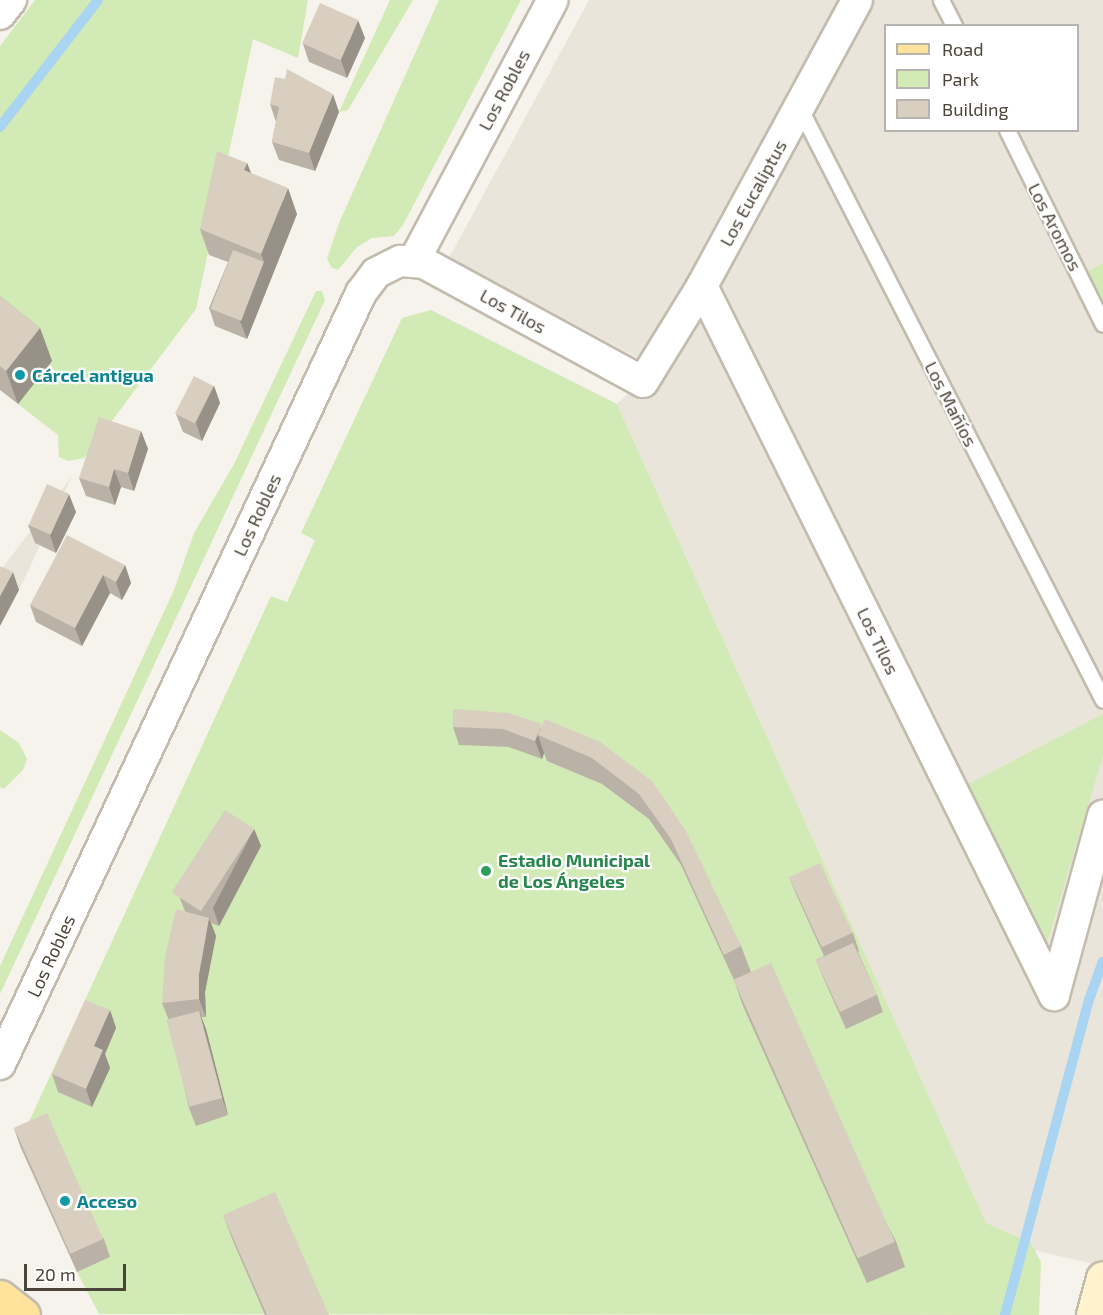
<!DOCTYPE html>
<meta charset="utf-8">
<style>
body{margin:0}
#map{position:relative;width:1103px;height:1315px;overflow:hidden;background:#f6f3ec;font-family:"Exo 2",sans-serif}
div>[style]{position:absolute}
.residential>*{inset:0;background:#eae5da}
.green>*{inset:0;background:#d2eab5}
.stream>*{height:10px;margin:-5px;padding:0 5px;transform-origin:5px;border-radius:5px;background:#a9d4f2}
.roads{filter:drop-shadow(2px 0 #c2bbae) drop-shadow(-2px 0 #c2bbae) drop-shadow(0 2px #c2bbae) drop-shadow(0 -2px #c2bbae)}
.lane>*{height:15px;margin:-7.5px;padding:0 7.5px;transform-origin:7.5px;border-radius:7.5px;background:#fff}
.street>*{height:30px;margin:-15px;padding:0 15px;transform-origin:15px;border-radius:15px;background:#fff}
.secondary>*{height:33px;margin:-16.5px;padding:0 16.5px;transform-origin:16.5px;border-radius:16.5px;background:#fff3cd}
.primary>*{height:33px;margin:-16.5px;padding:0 16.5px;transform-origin:16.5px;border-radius:16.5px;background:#ffe39c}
.wall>*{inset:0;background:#bab2a6}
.shaded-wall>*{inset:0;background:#979187}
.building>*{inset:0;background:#d8cfc1;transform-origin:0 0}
.dots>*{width:16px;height:16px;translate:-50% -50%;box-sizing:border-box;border:3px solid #fff;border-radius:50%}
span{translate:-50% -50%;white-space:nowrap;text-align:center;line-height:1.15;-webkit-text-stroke:4.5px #fff;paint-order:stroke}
.street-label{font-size:18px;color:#4b4439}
.culture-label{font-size:18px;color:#0d838f;font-weight:700}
.left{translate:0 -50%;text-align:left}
.leisure-label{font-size:18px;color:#27864d;font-weight:700}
.legend{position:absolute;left:884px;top:24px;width:195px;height:108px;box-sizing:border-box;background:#fff;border:2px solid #b7b4b0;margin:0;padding:8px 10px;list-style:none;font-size:18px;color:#4b4439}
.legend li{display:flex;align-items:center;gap:12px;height:30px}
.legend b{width:30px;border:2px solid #b7b4b0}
.scale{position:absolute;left:24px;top:1264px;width:102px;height:27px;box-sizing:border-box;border:3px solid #4b4439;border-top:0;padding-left:8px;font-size:18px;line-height:21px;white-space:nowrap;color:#4b4439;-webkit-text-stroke:4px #fff;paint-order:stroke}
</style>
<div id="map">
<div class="residential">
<div style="clip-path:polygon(evenodd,589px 0,1103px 0,1103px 1266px,994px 1241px,617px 404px,655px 367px,449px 258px,589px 0,886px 26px,1078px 26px,1078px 130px,886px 130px,886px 26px)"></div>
<div style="clip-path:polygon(72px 476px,23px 582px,0 626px,0 571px)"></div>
</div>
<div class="green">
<div style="clip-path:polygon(35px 0,308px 0,298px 58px,253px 39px,196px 309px,84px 458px,68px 461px,59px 457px,58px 435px,18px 404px,52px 361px,0 319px,0 46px)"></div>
<div style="clip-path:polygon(390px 0,413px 0,348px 110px,339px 112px)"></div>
<div style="clip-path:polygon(439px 0,521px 0,403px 225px,394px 236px,372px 238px,357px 247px,338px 270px,332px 268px,327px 259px,339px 223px)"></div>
<div style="clip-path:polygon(1103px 263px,1103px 324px,1079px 276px)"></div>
<div style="clip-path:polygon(316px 291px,322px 291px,325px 300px,0 994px,0 966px,174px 590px,194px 533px,234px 464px)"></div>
<div style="clip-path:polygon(431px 310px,617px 404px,986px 1223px,1031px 1243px,1041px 1262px,1039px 1315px,99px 1314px,77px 1272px,21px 1139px,271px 596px,287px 602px,315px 540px,301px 533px,402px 318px)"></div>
<div style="clip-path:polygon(1103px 714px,1103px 756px,1040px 966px,953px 792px)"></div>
<div style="clip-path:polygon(0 730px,19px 743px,27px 759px,23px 770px,4px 789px,0 787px)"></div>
</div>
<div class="stream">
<div style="left:0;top:127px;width:160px;rotate:-52.3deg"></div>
<div style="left:1005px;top:1315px;width:326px;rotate:-75.1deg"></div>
<div style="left:1089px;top:1000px;width:41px;rotate:-70.3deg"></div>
</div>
<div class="roads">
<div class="lane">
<div style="left:941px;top:0;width:29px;rotate:63deg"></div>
<div style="left:799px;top:107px;width:666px;rotate:62.86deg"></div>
<div style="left:1007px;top:130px;width:216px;rotate:63.7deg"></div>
</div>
<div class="street">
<div style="left:0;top:14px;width:18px;rotate:-52deg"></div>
<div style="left:415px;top:259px;width:293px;rotate:-62deg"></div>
<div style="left:702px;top:286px;width:792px;rotate:63.6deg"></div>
<div style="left:1054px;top:995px;width:186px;rotate:-74.7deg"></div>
<div style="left:0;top:1064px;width:851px;rotate:-64.91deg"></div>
<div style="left:361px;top:293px;width:25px;rotate:-53deg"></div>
<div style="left:376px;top:273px;width:27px;rotate:-27deg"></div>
<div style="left:400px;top:261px;width:24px;rotate:5deg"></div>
<div style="left:424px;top:263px;width:249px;rotate:28.5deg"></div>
<div style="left:643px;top:382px;width:113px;rotate:-58.4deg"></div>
<div style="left:702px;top:286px;width:325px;rotate:-61.5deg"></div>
</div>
<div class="secondary">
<div style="left:1093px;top:1315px;width:38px;rotate:-75deg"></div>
</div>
<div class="primary">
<div style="left:0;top:1297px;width:29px;rotate:38deg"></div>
</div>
</div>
<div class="wall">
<div style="clip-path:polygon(365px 38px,347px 78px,309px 62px,303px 44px)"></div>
<div style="clip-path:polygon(270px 104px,339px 112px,315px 171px,279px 160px,272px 142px,276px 122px)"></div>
<div style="clip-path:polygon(247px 163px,251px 173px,297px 214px,247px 339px,215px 326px,209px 308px,228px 262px,209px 255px,200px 229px)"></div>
<div style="clip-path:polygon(0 296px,40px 328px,52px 361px,18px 404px,0 390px)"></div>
<div style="clip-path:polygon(214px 386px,220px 403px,202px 441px,183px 432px,176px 414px)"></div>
<div style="clip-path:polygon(141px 431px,148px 449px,134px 491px,121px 487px,115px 505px,86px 496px,79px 478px)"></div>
<div style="clip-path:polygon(76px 512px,56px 553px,35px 543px,28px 525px)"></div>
<div style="clip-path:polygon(125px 565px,131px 583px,122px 600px,110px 593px,82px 646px,36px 622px,30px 605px)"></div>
<div style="clip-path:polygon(508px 713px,652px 781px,741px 946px,751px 972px,896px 1241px,905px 1267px,867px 1283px,743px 1006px,734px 980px,681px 865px,649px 819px,602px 784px,547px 761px,544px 753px,542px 759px,509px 747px,459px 745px,453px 727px)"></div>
<div style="clip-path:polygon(254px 829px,261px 846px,219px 926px,211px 923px,216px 936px,205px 992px,206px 1017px,201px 1017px,206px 1029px,228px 1115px,196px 1126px,189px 1108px,168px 1018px,162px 1003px,185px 911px,179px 896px)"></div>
<div style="clip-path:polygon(789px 877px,853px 933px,859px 951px,858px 952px,877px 995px,883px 1012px,846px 1029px,823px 977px,816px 960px,824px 956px,796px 894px)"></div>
<div style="clip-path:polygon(110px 1010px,116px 1028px,105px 1054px,110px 1068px,92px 1107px,58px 1092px,52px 1074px)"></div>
<div style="clip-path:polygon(14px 1128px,104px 1239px,110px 1257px,77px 1272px,20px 1146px)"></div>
<div style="clip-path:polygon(223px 1215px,329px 1315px,265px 1315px,233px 1241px)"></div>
</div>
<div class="shaded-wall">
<div style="clip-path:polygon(358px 20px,365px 38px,347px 78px,341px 60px)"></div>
<div style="clip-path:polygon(333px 94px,339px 112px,315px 171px,309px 153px)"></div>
<div style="clip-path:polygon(247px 163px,257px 188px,244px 170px)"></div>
<div style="clip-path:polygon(288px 188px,297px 214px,247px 339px,240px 321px,264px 262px,261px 254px)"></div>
<div style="clip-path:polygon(40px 328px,52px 361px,18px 404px,6px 371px)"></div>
<div style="clip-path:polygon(214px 386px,220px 403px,202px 441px,196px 423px)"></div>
<div style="clip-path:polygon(141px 431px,148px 449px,134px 491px,128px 473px)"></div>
<div style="clip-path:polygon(114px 469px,121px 487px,115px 505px,109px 487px)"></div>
<div style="clip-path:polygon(69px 494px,76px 512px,56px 553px,50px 535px)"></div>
<div style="clip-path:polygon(125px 565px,131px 583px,122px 600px,116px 582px)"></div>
<div style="clip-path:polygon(13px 572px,19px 590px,0 626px,0 596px)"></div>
<div style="clip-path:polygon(103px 575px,110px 593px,82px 646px,75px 628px)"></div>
<div style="clip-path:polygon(538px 735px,544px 753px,542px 759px,535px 741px)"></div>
<div style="clip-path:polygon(254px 829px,261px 846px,219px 926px,213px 908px)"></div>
<div style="clip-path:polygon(209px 918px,216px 936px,205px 992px,206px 1017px,199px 999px,199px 974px)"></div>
<div style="clip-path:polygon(110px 1010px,116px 1028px,105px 1054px,110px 1068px,92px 1107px,86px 1089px,94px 1046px)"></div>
<div style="clip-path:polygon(199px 1011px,206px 1029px,228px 1115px,222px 1098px)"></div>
</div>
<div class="building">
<div style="left:320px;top:3px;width:42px;height:44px;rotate:24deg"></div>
<div style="clip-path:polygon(287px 69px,333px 94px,309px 153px,272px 142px,279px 107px,270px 104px,275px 77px,285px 79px)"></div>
<div style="clip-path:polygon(217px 151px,247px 163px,244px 170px,288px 188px,261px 254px,200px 229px)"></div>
<div style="left:233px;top:250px;width:33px;height:63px;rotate:21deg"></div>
<div style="clip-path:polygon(0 296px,40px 328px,6px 371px,0 366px)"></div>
<div style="left:194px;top:376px;width:22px;height:42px;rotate:27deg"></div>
<div style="clip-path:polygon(99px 417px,141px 431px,128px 473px,114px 469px,109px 487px,79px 478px)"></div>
<div style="left:47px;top:484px;width:24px;height:45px;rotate:24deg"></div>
<div style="clip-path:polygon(67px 535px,125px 565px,116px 582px,103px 575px,75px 628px,30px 605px)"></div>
<div style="clip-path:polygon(0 566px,13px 572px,0 596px)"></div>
<div style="clip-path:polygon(453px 709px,508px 713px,542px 724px,535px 741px,503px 729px,453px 727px)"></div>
<div style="clip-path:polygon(545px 719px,600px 742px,652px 781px,686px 831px,741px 946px,724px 955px,671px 839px,639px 794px,592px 758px,538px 735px)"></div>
<div style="left:225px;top:810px;width:35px;height:98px;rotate:33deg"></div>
<div style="left:820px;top:863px;width:77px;height:34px;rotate:65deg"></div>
<div style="clip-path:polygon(176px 909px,209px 918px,199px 974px,199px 999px,162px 1003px,165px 957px)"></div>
<div style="left:853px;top:943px;width:57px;height:41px;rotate:65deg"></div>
<div style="left:771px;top:963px;width:305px;height:41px;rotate:66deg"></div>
<div style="clip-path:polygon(85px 1000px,110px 1010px,94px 1046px,103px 1050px,86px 1089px,52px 1074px)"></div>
<div style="left:199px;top:1011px;width:90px;height:34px;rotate:75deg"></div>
<div style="left:47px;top:1113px;width:138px;height:36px;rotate:66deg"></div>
<div style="clip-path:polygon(275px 1192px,329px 1315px,267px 1315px,223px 1215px)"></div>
</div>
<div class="dots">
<div style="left:20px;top:375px;background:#0f9aa8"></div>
<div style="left:486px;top:871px;background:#2e9e5b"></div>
<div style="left:65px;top:1201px;background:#0f9aa8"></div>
</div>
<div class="street-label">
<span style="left:504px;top:90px;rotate:-62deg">Los Robles</span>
<span style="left:753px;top:193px;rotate:-61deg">Los Eucaliptus</span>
<span style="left:1055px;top:227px;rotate:63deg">Los Aromos</span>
<span style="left:513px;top:311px;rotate:29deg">Los Tilos</span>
<span style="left:951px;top:404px;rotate:63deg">Los Mañíos</span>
<span style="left:257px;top:515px;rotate:-65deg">Los Robles</span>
<span style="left:878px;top:641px;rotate:64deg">Los Tilos</span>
<span style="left:51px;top:956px;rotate:-65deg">Los Robles</span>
</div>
<div class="culture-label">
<span class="left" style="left:32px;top:375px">Cárcel antigua</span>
<span class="left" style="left:77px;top:1201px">Acceso</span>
</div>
<div class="leisure-label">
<span class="left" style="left:498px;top:871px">Estadio Municipal<br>de Los Ángeles</span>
</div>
<ul class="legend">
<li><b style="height:8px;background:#ffe39c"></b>Road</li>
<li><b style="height:16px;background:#d2eab5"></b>Park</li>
<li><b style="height:16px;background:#d8cfc1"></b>Building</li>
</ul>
<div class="scale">20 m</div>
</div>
